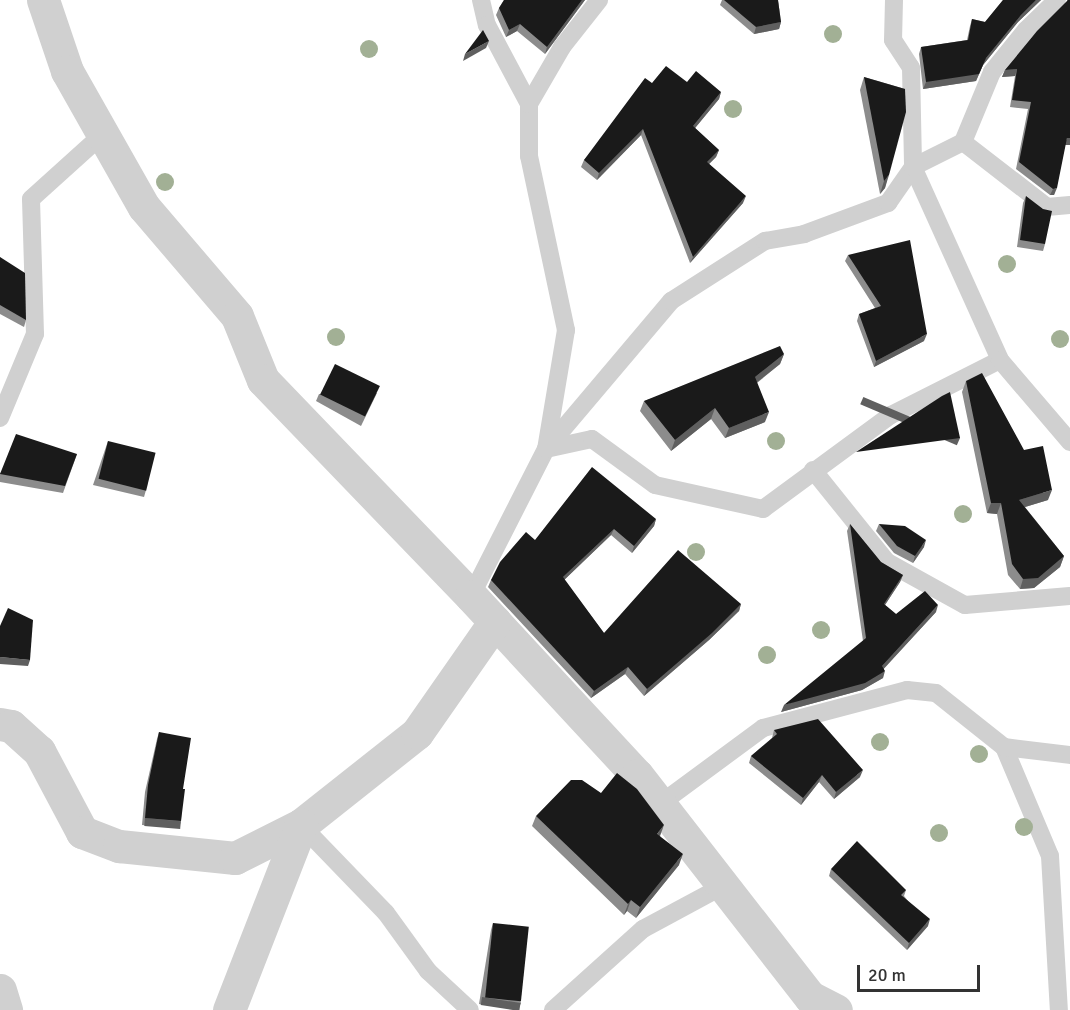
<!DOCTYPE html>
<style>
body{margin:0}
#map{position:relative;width:1070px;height:1010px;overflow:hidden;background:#fff;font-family:Signika,sans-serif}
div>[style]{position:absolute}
.service>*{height:18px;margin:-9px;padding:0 9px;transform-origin:9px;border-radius:9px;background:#d0d0d0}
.minor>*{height:33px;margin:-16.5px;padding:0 16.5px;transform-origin:16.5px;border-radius:16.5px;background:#d0d0d0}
.trees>*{width:18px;height:18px;margin:-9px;border-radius:50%;background:#a2b095}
.wall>*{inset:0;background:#8c8c8c}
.shaded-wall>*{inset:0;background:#5f5f5f;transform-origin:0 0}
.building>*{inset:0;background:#1a1a1a;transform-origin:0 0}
span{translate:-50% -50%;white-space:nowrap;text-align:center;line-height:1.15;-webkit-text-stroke:6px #fff;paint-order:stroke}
.scale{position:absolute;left:857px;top:965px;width:123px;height:27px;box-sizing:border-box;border:3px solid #333;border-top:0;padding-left:8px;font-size:18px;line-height:21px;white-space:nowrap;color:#333;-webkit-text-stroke:4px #fff;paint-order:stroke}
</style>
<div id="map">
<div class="service">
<div style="left:481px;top:0;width:26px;rotate:77deg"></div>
<div style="left:487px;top:25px;width:89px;rotate:62deg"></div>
<div style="left:529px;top:104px;width:52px;rotate:90deg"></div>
<div style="left:529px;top:156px;width:178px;rotate:78deg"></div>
<div style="left:566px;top:330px;width:121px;rotate:99.5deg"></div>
<div style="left:546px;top:449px;width:47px;rotate:-12.3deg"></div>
<div style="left:592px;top:439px;width:78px;rotate:36.1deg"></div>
<div style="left:655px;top:485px;width:111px;rotate:12.5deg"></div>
<div style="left:763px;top:509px;width:159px;rotate:-36.3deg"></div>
<div style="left:891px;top:415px;width:122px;rotate:-26.8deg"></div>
<div style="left:894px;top:0;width:40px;rotate:91.4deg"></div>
<div style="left:893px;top:40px;width:33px;rotate:57deg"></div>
<div style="left:911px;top:68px;width:99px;rotate:88.8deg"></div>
<div style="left:913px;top:167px;width:212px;rotate:65.7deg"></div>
<div style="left:1000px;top:360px;width:108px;rotate:49.5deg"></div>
<div style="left:529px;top:104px;width:66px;rotate:-59.9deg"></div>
<div style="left:562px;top:47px;width:60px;rotate:-51.8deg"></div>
<div style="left:963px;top:142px;width:76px;rotate:-67.5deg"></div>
<div style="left:992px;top:72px;width:54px;rotate:-51deg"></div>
<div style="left:1026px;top:30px;width:43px;rotate:-44.1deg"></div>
<div style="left:0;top:418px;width:91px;rotate:-67.4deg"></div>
<div style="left:35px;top:334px;width:135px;rotate:-91.7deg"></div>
<div style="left:31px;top:199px;width:97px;rotate:-42.1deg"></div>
<div style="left:813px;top:470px;width:118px;rotate:51.2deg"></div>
<div style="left:887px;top:562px;width:89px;rotate:28.9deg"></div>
<div style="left:965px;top:605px;width:105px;rotate:-4.9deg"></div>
<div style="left:471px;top:596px;width:165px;rotate:-63deg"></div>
<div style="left:546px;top:449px;width:194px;rotate:-49.8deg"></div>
<div style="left:671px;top:301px;width:112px;rotate:-32.6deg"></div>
<div style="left:765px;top:241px;width:40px;rotate:-10deg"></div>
<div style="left:804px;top:234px;width:90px;rotate:-20.3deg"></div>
<div style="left:888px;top:203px;width:44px;rotate:-55.2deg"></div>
<div style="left:913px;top:167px;width:56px;rotate:-26.6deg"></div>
<div style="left:963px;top:142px;width:106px;rotate:37.7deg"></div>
<div style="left:1047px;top:207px;width:23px;rotate:-5deg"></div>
<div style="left:1004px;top:747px;width:118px;rotate:67.1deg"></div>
<div style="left:1050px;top:856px;width:154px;rotate:86.7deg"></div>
<div style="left:660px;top:804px;width:128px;rotate:-36.4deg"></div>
<div style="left:763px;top:728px;width:149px;rotate:-14.8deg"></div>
<div style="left:907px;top:690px;width:29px;rotate:6deg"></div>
<div style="left:936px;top:693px;width:87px;rotate:38.5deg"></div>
<div style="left:1004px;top:747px;width:66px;rotate:6.9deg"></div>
<div style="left:301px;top:825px;width:122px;rotate:46deg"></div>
<div style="left:386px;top:913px;width:72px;rotate:54.1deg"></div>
<div style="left:428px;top:971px;width:57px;rotate:42.9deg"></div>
<div style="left:553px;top:1010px;width:121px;rotate:-42deg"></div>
<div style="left:643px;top:929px;width:91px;rotate:-28.3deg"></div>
</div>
<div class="minor">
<div style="left:43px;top:0;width:75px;rotate:71.3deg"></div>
<div style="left:67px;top:71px;width:156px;rotate:60.5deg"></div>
<div style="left:144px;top:207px;width:143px;rotate:49.5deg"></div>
<div style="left:237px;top:316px;width:69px;rotate:67.9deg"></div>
<div style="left:263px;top:380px;width:300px;rotate:46.1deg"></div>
<div style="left:471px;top:596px;width:244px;rotate:47.2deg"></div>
<div style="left:637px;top:775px;width:281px;rotate:52.1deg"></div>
<div style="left:810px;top:997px;width:29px;rotate:27deg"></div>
<div style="left:0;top:724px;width:11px;rotate:10deg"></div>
<div style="left:11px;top:726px;width:38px;rotate:42deg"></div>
<div style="left:39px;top:751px;width:92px;rotate:62deg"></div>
<div style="left:82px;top:832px;width:40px;rotate:21deg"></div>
<div style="left:119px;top:846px;width:117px;rotate:5.9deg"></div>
<div style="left:235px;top:858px;width:74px;rotate:-26.6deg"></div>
<div style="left:301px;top:825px;width:148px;rotate:-38.4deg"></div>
<div style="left:417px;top:733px;width:136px;rotate:-55.1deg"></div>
<div style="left:0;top:990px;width:21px;rotate:73deg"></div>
<div style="left:229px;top:1010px;width:199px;rotate:-68.7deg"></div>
</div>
<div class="trees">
<div style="left:833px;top:34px"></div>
<div style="left:369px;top:49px"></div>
<div style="left:733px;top:109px"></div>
<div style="left:165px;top:182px"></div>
<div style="left:1007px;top:264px"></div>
<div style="left:336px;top:337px"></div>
<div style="left:1060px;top:339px"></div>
<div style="left:776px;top:441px"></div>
<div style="left:963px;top:514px"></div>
<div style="left:696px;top:552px"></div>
<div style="left:821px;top:630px"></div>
<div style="left:767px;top:655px"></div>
<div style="left:880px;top:742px"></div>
<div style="left:979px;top:754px"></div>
<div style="left:1024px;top:827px"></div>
<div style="left:939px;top:833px"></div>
</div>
<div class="wall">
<div style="clip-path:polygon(504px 0,585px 0,545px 54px,517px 31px,506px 37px,496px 15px,499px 8px)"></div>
<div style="clip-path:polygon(722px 0,778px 0,781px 22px,779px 29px,754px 34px,720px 5px)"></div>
<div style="clip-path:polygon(1003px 0,1041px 0,1018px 22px,983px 65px,976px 81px,923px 89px,919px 54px,921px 47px,967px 40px,970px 26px,972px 19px,985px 22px)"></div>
<div style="clip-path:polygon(1067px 0,1070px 0,1065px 145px,1054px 195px,1050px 195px,1016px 169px,1028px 109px,1010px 107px,1015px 76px,1002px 77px,1005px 70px,1067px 2px)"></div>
<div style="clip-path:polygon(864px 77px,905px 89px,885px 188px,880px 194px,860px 90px)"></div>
<div style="clip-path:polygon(687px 82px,721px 92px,719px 99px,695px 128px,719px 150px,716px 157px,709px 164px,743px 203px,690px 263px,641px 135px,597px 180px,581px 167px,584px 160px,652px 83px)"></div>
<div style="clip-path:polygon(1026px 196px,1045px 244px,1043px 251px,1017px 247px,1023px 203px)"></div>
<div style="clip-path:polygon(848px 255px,924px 341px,874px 367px,857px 321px,859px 314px,875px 308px,845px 261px)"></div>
<div style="clip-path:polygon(0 257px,26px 320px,24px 327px,0 314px)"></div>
<div style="clip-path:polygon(784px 354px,780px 364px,757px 383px,765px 422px,725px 438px,711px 419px,671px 451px,640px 411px,644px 401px)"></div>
<div style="clip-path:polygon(966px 381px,1048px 500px,1025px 507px,1064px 556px,1060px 567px,1034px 588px,1020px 589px,1008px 575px,997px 514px,987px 513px,962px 392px)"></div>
<div style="clip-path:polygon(377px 393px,361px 426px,316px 401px,319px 394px)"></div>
<div style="clip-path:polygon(108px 441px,146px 490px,144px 497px,93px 485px)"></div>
<div style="clip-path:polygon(77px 454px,63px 493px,0 482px,0 473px)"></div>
<div style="clip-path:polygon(656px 519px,654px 526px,632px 553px,611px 535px,564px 580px,604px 633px,741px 604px,739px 611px,709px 640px,644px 696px,625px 674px,591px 698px,488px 587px,491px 580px,535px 540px)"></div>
<div style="clip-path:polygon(850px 524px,881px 562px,903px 575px,900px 582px,885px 605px,896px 614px,936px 612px,884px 668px,883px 678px,862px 690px,781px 712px,863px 641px,847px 531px)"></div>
<div style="clip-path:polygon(879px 524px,924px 547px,913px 563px,894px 553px,876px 531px)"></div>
<div style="clip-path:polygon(774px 730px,860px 777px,834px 799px,819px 782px,801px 805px,749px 763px,751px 756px,772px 738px)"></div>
<div style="clip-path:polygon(159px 732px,183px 789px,181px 821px,179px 828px,142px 825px,145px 792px,157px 739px)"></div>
<div style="clip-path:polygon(536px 816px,660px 836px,679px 865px,636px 918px,627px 911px,624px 915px,532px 826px)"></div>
<div style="clip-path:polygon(831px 869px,906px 890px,904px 896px,928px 926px,907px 950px,829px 876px)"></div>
<div style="clip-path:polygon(493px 923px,521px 1003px,518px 1010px,479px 1004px,491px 930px)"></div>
</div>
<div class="shaded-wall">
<div style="clip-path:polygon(582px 0,585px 0,545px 54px,547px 47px)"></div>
<div style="clip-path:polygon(1036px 0,1041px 0,1018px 22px,983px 65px,976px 81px,923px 89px,926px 82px,986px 58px,1021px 15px)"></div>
<div style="clip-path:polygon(781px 22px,779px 29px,754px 34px,756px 27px)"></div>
<div style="clip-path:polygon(520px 24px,517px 31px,506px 37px,509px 30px)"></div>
<div style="clip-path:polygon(489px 41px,486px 48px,463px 61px,465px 54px)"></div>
<div style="clip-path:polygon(1017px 69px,1015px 76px,1002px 77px,1005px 70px)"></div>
<div style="clip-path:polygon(721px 92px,719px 99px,691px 133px,693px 126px)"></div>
<div style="clip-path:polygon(643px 129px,641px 135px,597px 180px,599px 173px)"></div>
<div style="clip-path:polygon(1067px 138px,1070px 138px,1070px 145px,1064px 145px)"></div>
<div style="clip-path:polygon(719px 150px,716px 157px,704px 169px,707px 162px)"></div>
<div style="clip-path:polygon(889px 175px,885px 188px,880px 194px,884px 181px)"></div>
<div style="clip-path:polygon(1057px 188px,1054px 195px,1050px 195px,1053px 189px)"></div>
<div style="clip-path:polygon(746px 196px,743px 203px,690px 263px,693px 257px)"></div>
<div style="clip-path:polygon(927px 334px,924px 341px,874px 367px,876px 361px)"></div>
<div style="clip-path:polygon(784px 354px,780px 364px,751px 387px,755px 377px)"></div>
<div style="clip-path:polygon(715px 408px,711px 419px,671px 451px,675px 440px)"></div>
<div style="clip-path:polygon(769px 412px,765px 422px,725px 438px,729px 428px)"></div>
<div style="left:960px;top:438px;width:8px;height:105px;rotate:113deg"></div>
<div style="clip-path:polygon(1052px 490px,1048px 500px,1015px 510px,1019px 500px)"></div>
<div style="clip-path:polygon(991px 503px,1001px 503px,997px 514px,987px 513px)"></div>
<div style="clip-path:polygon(656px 519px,654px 526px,632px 553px,634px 546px)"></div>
<div style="clip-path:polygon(614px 529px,611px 535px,560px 584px,563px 577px)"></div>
<div style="clip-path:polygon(926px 540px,924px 547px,913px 563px,915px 556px)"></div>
<div style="clip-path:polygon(1064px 556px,1060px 567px,1034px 588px,1020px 589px,1023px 579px)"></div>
<div style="clip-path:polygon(903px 575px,900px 582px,881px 611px,884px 604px)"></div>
<div style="clip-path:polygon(741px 604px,739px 611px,709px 640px,644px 696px,647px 689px)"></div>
<div style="clip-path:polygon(938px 605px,936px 612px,880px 673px,882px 666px)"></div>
<div style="clip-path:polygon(0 657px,30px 660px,28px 666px,0 664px)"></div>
<div style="clip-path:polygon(628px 667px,625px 674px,591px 698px,594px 691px)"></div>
<div style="clip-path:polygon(885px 671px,883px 678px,862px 690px,781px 712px,784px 705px)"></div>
<div style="clip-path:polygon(863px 770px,860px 777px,834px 799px,836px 792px)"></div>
<div style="clip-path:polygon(822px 775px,819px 782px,801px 805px,803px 798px)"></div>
<div style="left:145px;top:818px;width:36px;height:8px;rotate:5deg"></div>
<div style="clip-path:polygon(664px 825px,660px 836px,653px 845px,657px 834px)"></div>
<div style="clip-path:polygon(683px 854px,679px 865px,636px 918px,640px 907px)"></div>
<div style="clip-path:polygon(631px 900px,627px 911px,624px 915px,628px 904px)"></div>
<div style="clip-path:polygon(930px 919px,928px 926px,907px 950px,909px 943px)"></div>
<div style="left:482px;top:997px;width:39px;height:8px;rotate:9deg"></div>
</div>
<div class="building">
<div style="clip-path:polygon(504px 0,582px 0,547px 47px,520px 24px,509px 30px,499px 8px)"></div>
<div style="clip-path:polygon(724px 0,778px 0,781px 22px,756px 27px)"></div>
<div style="clip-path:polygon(1003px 0,1036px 0,1021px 15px,986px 58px,979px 74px,926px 82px,921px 47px,968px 40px,972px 19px,985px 22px)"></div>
<div style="clip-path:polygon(1068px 0,1070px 0,1070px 138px,1067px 138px,1057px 188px,1053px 189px,1019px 162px,1031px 102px,1012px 100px,1017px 69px,1005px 70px,1037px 31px)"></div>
<div style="clip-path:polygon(483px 30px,489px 41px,465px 54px)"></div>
<div style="clip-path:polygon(666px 66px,687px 82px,696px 71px,721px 92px,693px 126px,719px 150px,707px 162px,746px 196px,693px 257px,643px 129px,599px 173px,584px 160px,645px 78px,652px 83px)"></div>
<div style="clip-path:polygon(864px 77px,905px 89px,906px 112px,889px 175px,884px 181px)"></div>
<div style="clip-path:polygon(1026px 196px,1043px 209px,1052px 211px,1045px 244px,1020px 240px)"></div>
<div style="clip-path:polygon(910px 240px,927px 334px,876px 361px,859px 314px,881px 306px,848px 255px)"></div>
<div style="clip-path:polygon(0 257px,25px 273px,26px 320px,0 305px)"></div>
<div style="clip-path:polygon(780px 346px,784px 354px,755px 377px,769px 412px,729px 428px,715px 408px,675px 440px,644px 401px)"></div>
<div style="left:335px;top:364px;width:50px;height:34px;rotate:26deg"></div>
<div style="clip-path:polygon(982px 373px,1024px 450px,1043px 446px,1052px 490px,1019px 500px,1064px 556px,1038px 578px,1023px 579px,1012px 564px,1001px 503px,991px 503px,966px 381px)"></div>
<div style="clip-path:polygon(950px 392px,960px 438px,856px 452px,942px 396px)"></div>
<div style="clip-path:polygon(16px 434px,77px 454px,65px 486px,0 474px)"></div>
<div style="left:108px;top:441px;width:49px;height:39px;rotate:14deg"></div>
<div style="clip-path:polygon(592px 467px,656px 519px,634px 546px,614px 529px,563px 577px,604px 633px,678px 550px,741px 604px,712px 633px,647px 689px,628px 667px,594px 691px,491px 580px,500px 562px,526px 532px,535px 540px)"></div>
<div style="clip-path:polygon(850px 524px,881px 562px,903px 575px,884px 604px,896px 614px,925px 591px,938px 605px,882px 666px,885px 671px,865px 683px,784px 705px,866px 638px)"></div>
<div style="clip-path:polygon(879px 524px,905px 526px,926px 540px,915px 556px,897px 546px)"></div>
<div style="clip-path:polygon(8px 608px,33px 620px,30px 660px,0 657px,0 626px)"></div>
<div style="clip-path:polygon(818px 719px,863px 770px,836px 792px,822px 775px,803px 798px,751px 756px,777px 734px,774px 730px)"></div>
<div style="clip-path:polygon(159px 732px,191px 738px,183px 789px,185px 789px,181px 821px,145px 818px,148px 785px)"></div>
<div style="clip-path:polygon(617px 773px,637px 789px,664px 825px,657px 834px,683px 854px,640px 907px,631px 900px,628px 904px,536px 816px,571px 780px,582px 780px,601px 793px)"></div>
<div style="clip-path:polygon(857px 841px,906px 890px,901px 895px,930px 919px,909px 943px,831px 869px)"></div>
<div style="left:493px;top:923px;width:36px;height:75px;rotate:6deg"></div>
</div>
<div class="scale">20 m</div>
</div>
